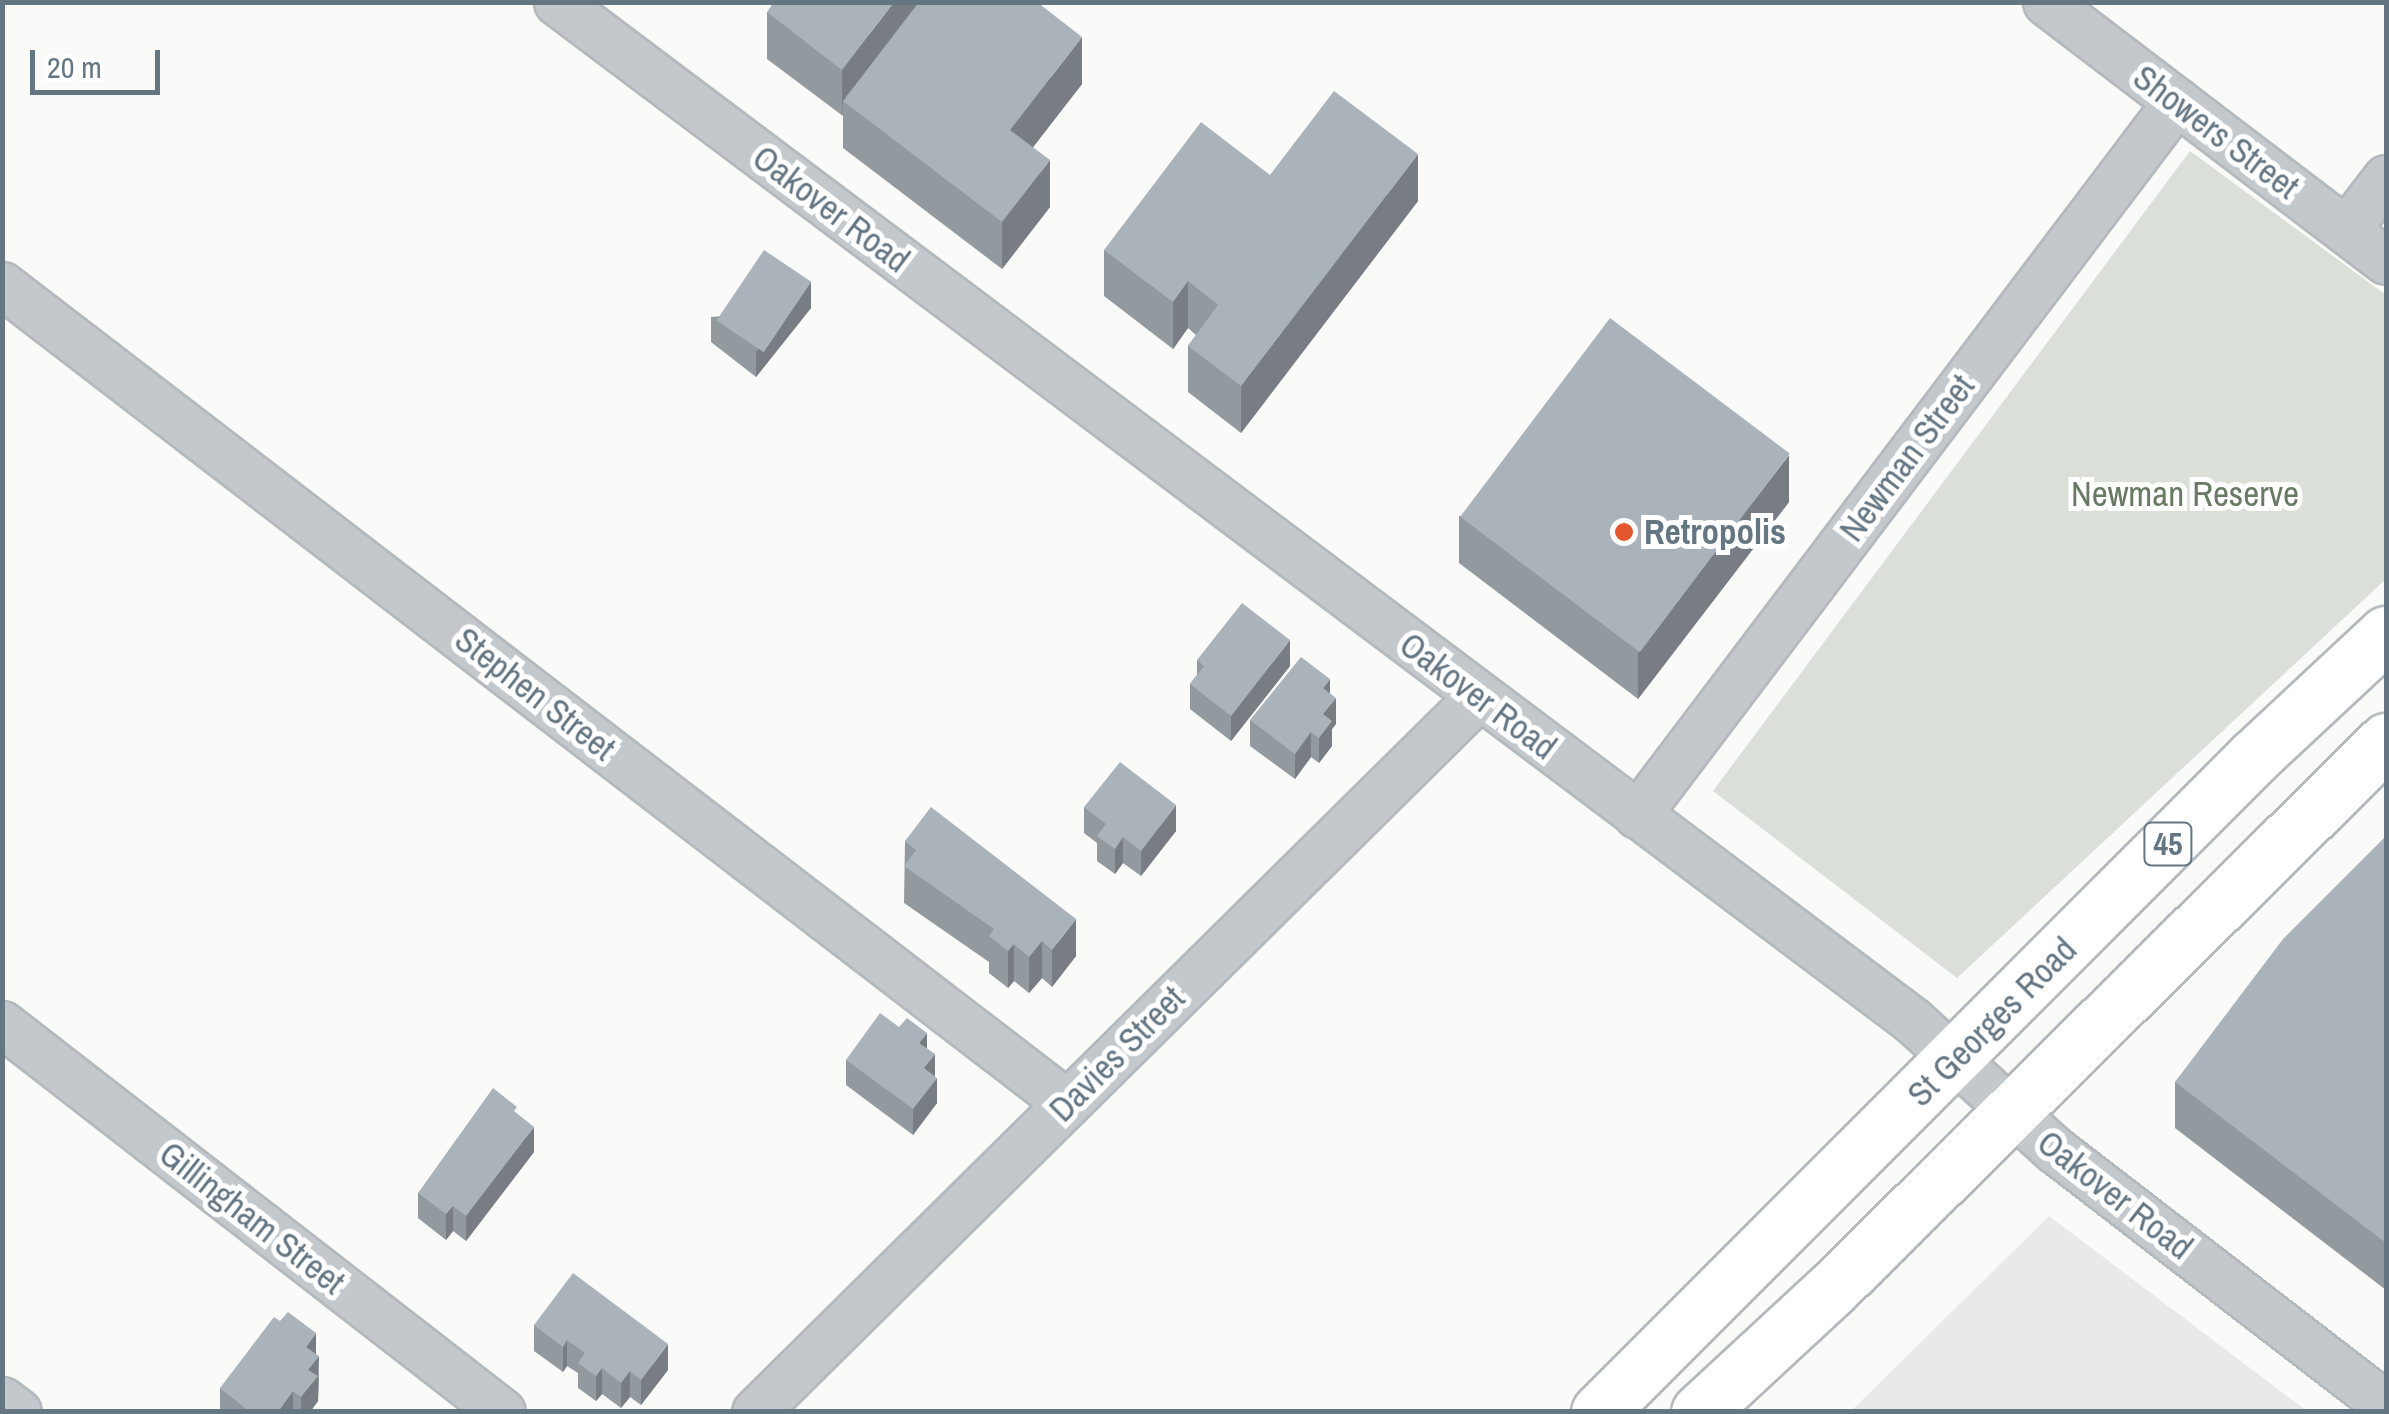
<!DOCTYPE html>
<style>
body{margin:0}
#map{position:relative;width:2389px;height:1414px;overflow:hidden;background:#fafaf8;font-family:"Archivo Narrow",sans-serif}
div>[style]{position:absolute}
.built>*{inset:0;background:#e8e9e9}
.green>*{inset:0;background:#dadfd7}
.roads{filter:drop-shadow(2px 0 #b4b9bd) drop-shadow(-2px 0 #b4b9bd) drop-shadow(0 2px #b4b9bd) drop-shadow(0 -2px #b4b9bd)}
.minor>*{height:45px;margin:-22.5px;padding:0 22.5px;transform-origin:22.5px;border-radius:22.5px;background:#c3c8cc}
.highway>*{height:55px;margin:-27.5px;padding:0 27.5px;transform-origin:27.5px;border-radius:27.5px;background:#fff}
.wall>*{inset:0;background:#929a9f}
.shaded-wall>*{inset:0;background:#777d82}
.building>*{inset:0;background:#aab3b9;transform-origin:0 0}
.dots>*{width:28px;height:28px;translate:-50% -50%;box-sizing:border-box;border:5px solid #fff;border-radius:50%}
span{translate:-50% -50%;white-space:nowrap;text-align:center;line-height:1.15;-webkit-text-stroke:10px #fff;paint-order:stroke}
.shield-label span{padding:2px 8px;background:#fff;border:2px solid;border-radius:8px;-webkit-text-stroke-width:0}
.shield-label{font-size:32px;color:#657683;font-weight:700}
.street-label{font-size:35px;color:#657683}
.park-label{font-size:35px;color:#687a64}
.poi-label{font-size:35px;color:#657683;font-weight:700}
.left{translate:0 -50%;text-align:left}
.frame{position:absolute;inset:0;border:5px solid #657683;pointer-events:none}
.scale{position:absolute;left:30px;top:50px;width:130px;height:45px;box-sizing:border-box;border:5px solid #657683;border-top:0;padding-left:12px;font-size:30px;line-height:35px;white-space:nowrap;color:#657683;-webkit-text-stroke:8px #fff;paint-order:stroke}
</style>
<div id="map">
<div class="built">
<div style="clip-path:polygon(2049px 1216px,2307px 1411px,1851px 1411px)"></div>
</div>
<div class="green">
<div style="clip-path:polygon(2190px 151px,2386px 295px,2386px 579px,1957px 978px,1713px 791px)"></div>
</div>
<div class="roads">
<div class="minor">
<div style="left:557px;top:2px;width:1696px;rotate:36.92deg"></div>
<div style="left:1913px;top:1021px;width:192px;rotate:42.3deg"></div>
<div style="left:2055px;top:1150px;width:418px;rotate:37.6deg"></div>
<div style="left:2046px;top:2px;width:427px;rotate:37.3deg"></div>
<div style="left:2346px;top:230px;width:66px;rotate:-52.4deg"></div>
<div style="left:2px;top:285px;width:1343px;rotate:37.53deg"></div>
<div style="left:1637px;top:815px;width:895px;rotate:-52.9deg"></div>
<div style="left:2px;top:1024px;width:633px;rotate:37.81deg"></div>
<div style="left:2px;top:1400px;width:20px;rotate:37deg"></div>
<div style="left:755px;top:1412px;width:1018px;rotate:-44.68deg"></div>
</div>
<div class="highway">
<div style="left:1599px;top:1412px;width:928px;rotate:-45deg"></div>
<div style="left:2255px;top:756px;width:179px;rotate:-43deg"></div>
<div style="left:1699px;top:1412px;width:183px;rotate:-42.8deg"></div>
<div style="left:1833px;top:1288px;width:778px;rotate:-44.69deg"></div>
</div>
</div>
<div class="wall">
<div style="clip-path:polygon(767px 12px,1082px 84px,1033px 147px,1050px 207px,1002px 269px,843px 148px,843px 116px,767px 59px)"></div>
<div style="clip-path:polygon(1270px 175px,1418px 201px,1241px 433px,1188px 392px,1188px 346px,1196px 335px,1188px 328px,1173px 349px,1104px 296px,1104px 250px)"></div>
<div style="clip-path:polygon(811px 308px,756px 377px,711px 342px,711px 317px)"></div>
<div style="clip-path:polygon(1789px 502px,1638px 699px,1459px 563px,1459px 516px)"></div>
<div style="clip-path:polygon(1197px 660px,1290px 666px,1231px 741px,1190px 709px,1190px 684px,1197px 675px)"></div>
<div style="clip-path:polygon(1330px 694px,1336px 724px,1332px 729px,1332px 746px,1319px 763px,1311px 757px,1295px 779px,1250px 746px,1250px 720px)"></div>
<div style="clip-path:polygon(1084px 807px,1176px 831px,1141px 876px,1123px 863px,1115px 874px,1097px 861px,1097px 843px,1084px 833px)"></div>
<div style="clip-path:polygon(2386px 836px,2386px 1290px,2175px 1128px,2175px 1082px)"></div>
<div style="clip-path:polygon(905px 841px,1076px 956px,1052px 987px,1042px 978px,1029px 993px,1014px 981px,1008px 988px,989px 973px,989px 962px,904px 903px)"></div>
<div style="clip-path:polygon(927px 1048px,935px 1076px,937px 1103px,913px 1135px,846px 1085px,846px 1060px)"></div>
<div style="clip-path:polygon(517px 1114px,534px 1152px,466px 1241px,453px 1231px,446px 1240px,418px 1218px,418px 1193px)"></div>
<div style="clip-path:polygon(534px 1325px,668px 1370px,641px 1405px,630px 1397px,621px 1408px,602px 1394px,596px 1401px,578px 1388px,578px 1373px,567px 1366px,563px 1372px,534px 1351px)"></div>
<div style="clip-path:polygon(316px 1354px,319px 1381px,318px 1401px,310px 1412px,220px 1412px,220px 1388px)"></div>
</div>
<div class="shaded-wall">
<div style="clip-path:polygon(894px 2px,929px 2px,843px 101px,842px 116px,842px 70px)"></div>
<div style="clip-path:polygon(1082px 37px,1082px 84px,1010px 177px,1010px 130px)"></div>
<div style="clip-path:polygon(1418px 154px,1418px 201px,1241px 433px,1241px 386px)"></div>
<div style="clip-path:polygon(1050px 160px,1050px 207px,1002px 269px,1002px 222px)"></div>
<div style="clip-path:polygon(1188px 281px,1188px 328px,1173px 349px,1173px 302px)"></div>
<div style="clip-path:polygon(811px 282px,811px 308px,756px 377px,756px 352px)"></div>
<div style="clip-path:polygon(1789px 455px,1789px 502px,1638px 699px,1638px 652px)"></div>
<div style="clip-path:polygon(1290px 640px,1290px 666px,1231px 741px,1231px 716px)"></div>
<div style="clip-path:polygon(1330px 679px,1330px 704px,1323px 688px)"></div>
<div style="clip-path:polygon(1336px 698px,1336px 724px,1332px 729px,1332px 746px,1319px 763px,1319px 738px,1323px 714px)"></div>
<div style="clip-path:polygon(1311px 732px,1311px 757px,1295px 779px,1295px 754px)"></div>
<div style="clip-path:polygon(1176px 805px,1176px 831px,1141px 876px,1141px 851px)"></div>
<div style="clip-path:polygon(1123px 837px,1123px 863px,1115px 874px,1115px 849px)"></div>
<div style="clip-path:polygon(1076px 919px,1076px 956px,1052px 987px,1052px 950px)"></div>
<div style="clip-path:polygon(1042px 941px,1042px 978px,1029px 993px,1029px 957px)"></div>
<div style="clip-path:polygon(1014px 944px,1014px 981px,1008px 988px,1008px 951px)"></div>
<div style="clip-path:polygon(927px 1033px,927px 1058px,919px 1043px)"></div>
<div style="clip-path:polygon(935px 1054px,935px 1080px,924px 1068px)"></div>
<div style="clip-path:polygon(937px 1078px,937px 1103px,913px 1135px,913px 1109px)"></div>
<div style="clip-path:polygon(534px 1127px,534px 1152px,466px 1241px,466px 1216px)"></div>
<div style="clip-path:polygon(453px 1206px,453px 1231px,446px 1240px,446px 1214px)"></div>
<div style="clip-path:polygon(316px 1333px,316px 1359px,306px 1347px)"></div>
<div style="clip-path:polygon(567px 1340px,567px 1366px,563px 1372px,563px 1347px)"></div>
<div style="clip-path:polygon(668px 1344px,668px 1370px,641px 1405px,641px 1380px)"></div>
<div style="clip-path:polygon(319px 1356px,318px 1401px,310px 1412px,301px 1412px,301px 1397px,308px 1370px)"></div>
<div style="clip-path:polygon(602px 1368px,602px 1394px,596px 1401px,596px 1376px)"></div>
<div style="clip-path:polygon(630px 1371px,630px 1397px,621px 1408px,621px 1383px)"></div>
<div style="clip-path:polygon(293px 1391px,293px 1412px,278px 1412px)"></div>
</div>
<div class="building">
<div style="clip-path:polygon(774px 2px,894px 2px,842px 70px,767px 12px)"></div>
<div style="clip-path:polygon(919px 2px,1037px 2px,1082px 37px,1010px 130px,1050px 160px,1002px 222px,843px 101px)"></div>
<div style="clip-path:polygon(1334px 91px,1418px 154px,1241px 386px,1188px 346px,1218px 305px,1188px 281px,1173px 302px,1104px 250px,1201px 122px,1270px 175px)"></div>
<div style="left:764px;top:250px;width:57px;height:85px;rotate:34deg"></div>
<div style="left:1610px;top:318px;width:225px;height:249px;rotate:37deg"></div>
<div style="clip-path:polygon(1242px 603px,1290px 640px,1231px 716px,1190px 684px,1204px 666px,1197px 660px)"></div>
<div style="clip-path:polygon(1301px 657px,1330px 679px,1323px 688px,1336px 698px,1323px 714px,1332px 721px,1319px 738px,1311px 732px,1295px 754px,1250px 720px)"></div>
<div style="clip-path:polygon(1120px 762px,1176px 805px,1141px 851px,1123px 837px,1115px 849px,1097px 836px,1106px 824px,1084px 807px)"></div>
<div style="clip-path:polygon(931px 807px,1076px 919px,1052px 950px,1042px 941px,1029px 957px,1014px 944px,1008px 951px,989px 936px,994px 929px,904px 866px,916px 850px,905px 841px)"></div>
<div style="clip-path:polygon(2386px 836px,2386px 1243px,2175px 1082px,2283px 939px)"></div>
<div style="clip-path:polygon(880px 1013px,899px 1027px,907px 1018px,927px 1033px,919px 1043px,935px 1054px,924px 1068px,937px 1078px,913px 1109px,846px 1060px)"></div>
<div style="clip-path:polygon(493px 1088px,517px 1107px,514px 1111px,534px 1127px,466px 1216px,453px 1206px,446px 1214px,418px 1193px)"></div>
<div style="clip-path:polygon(573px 1273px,668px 1344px,641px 1380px,630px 1371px,621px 1383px,602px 1368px,596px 1376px,578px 1363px,585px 1353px,567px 1340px,563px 1347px,534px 1325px)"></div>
<div style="clip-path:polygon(288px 1312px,316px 1333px,306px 1347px,319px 1356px,308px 1370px,318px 1376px,301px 1397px,293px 1391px,278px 1412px,250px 1412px,220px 1388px,274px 1317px,280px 1321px)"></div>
</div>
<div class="dots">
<div style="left:1624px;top:532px;background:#e4572e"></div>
</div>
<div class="shield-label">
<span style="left:2168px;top:844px">45</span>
</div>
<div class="street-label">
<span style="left:2216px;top:132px;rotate:37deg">Showers Street</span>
<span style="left:831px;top:209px;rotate:37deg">Oakover Road</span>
<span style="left:1907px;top:458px;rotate:-53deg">Newman Street</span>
<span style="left:535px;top:694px;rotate:38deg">Stephen Street</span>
<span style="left:1478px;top:696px;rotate:37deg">Oakover Road</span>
<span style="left:1992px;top:1022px;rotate:-45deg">St Georges Road</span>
<span style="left:1117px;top:1054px;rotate:-45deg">Davies Street</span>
<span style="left:2115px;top:1195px;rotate:38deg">Oakover Road</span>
<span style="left:252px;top:1218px;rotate:38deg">Gillingham Street</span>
</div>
<div class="park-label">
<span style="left:2185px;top:494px">Newman Reserve</span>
</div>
<div class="poi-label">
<span class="left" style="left:1644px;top:532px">Retropolis</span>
</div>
<div class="frame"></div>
<div class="scale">20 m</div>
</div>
